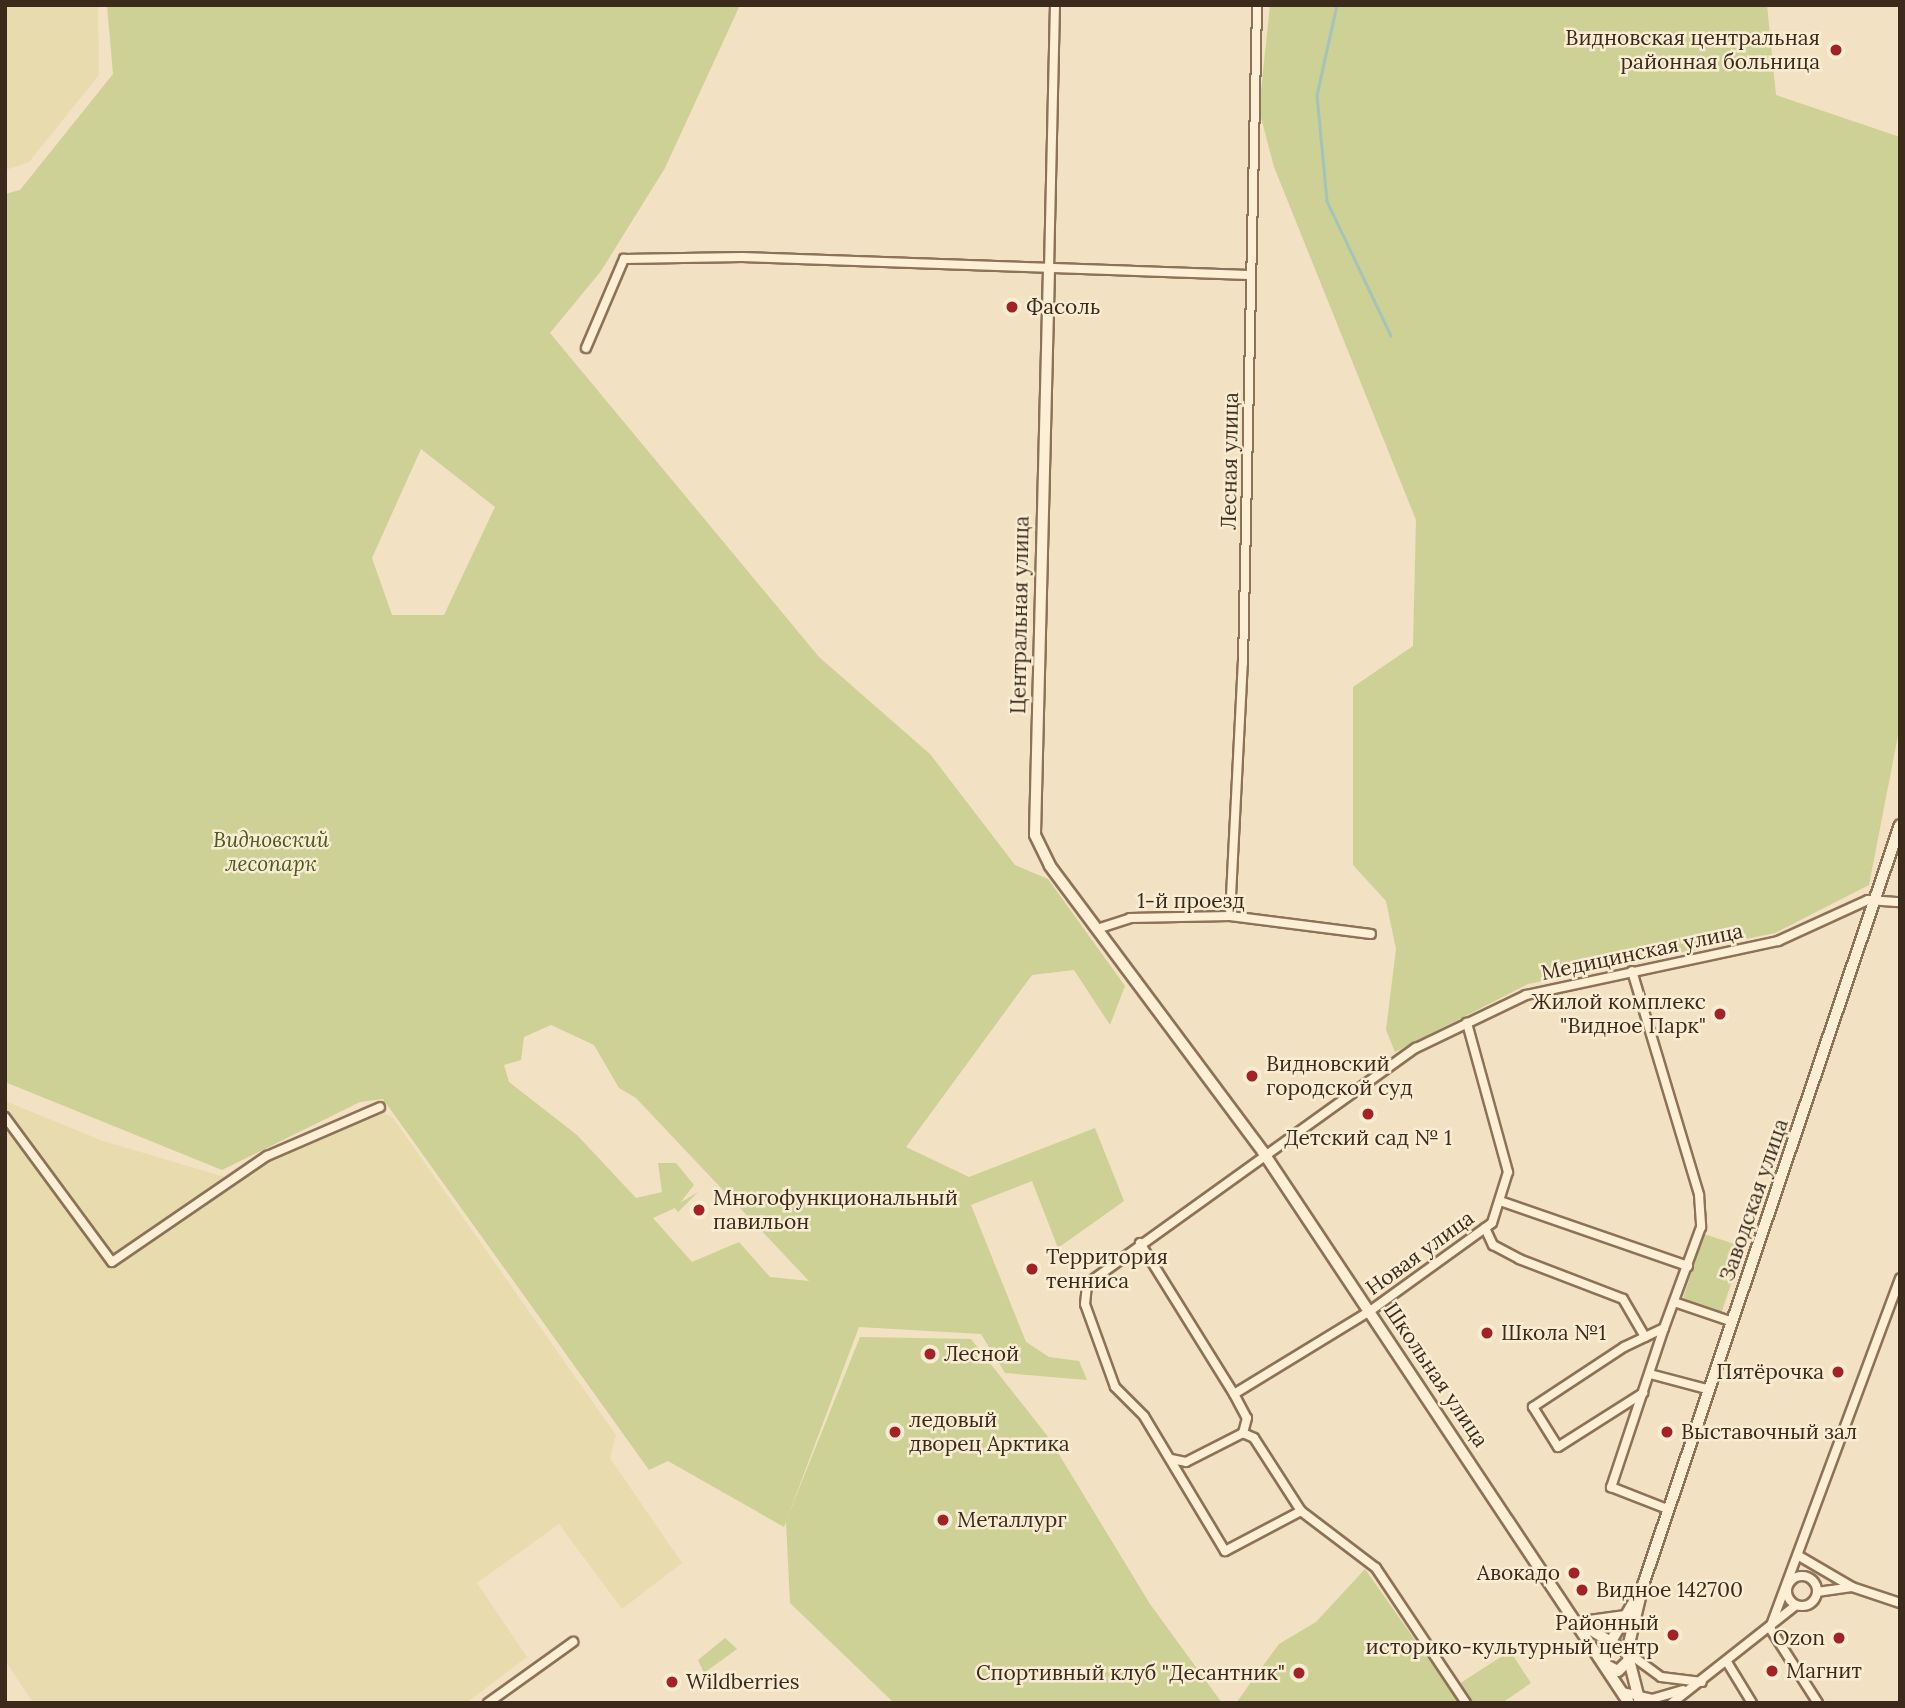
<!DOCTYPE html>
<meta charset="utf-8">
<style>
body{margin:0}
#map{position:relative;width:1905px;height:1708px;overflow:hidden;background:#f2e1c2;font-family:Lora,serif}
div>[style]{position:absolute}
.farmland>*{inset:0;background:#e8dcaf}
.green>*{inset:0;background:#cdd195;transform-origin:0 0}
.stream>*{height:2.5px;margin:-1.25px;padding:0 1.25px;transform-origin:1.25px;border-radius:1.25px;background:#a5c4b9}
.roads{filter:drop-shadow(2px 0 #8d7257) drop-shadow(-2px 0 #8d7257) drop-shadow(0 2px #8d7257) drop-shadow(0 -2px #8d7257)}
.minor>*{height:8px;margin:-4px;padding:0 4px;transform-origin:4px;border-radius:4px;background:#fcefd6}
.minor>.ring{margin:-4px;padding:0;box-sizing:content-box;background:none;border:8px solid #fcefd6;border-radius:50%}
.tertiary>*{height:10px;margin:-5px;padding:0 5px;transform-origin:5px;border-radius:5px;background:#fcefd6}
.dots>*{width:19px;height:19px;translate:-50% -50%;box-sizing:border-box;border:4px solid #f8ecd2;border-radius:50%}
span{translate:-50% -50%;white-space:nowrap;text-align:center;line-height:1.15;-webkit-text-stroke:5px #f8ecd2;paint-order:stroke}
.poi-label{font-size:21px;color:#3c2b1d}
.right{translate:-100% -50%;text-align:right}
.left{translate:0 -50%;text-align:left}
.street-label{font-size:21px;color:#3c2b1d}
.park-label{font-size:21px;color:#4e5a22;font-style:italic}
.frame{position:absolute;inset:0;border:7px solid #3c2b1d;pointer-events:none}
</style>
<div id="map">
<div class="farmland">
<div style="clip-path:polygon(5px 5px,98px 5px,99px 75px,29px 162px,5px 170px)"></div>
<div style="clip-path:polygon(5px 1101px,103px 1141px,225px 1177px,379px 1111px,393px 1118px,616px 1435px,610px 1458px,682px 1563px,622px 1609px,559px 1524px,477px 1583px,527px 1657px,466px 1703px,33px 1703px,5px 1660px)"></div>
</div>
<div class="green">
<div style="clip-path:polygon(evenodd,107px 5px,740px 5px,665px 168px,601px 271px,550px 333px,819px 657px,930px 754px,1015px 865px,1048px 879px,1125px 986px,1110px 1025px,1074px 970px,1032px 975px,906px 1147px,969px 1177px,1095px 1128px,1124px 1201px,1058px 1248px,1032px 1181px,971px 1205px,1026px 1342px,1049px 1357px,1079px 1361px,1087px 1380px,1005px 1373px,981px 1334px,859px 1327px,784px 1527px,668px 1461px,649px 1470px,383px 1099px,360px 1102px,222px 1170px,5px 1082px,5px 194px,20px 190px,113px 74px,107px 5px,421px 449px,495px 507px,444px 615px,392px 615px,372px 558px,421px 449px,107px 5px,551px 1025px,594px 1045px,619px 1088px,636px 1098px,809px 1281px,770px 1277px,739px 1242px,692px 1262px,653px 1218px,675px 1208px,678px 1212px,698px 1192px,680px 1203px,694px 1185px,676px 1163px,658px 1163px,662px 1192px,636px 1198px,577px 1135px,509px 1082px,504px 1065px,521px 1060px,524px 1037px,551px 1025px)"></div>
<div style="clip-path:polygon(1270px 5px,1767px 5px,1776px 95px,1900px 137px,1900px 725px,1869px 885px,1775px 933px,1528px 984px,1395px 1052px,1386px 1030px,1396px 949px,1386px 901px,1353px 865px,1353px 687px,1413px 646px,1416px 520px,1274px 167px,1259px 110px)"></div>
<div style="left:1704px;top:1234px;width:41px;height:70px;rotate:18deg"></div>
<div style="clip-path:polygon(860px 1337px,971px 1339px,1049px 1438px,1150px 1604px,1222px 1703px,894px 1703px,790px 1603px,786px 1521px)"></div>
<div style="clip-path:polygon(1365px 1569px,1459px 1703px,1236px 1703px,1279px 1644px,1316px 1622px)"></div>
<div style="clip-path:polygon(725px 1638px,737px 1649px,704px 1673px,698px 1660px)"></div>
<div style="clip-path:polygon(1510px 1651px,1531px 1683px,1502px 1703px,1472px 1703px,1459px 1684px)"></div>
</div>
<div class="stream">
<div style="left:1337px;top:5px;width:92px;rotate:102.5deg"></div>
<div style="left:1317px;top:95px;width:106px;rotate:84.6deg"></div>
<div style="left:1327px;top:201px;width:149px;rotate:64.6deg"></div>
</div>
<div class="roads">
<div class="minor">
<div style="left:1049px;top:269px;width:264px;rotate:-88.7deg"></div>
<div style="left:586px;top:348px;width:97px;rotate:-66.9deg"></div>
<div style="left:624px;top:259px;width:118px;rotate:-1deg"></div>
<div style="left:742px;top:257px;width:507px;rotate:2.03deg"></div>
<div style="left:1230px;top:916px;width:253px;rotate:-87.1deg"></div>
<div style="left:1243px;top:663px;width:658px;rotate:-88.78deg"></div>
<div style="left:1097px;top:929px;width:35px;rotate:-18deg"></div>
<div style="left:1130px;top:918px;width:100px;rotate:-1.1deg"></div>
<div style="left:1230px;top:916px;width:142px;rotate:7.3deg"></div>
<div style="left:1632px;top:971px;width:234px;rotate:73.3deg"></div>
<div style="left:1699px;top:1195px;width:32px;rotate:86deg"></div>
<div style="left:1701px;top:1227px;width:108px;rotate:110.1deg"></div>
<div style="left:1664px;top:1328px;width:44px;rotate:154.6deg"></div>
<div style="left:1624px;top:1347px;width:109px;rotate:146.6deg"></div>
<div style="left:1533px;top:1407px;width:47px;rotate:58deg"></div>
<div style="left:1558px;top:1447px;width:101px;rotate:-32.4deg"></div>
<div style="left:5px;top:1117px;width:180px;rotate:53.6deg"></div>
<div style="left:112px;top:1262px;width:188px;rotate:-34.4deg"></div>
<div style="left:267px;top:1156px;width:123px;rotate:-23.4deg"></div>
<div style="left:1500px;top:1201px;width:199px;rotate:19.1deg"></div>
<div style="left:1485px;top:1228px;width:19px;rotate:65deg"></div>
<div style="left:1493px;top:1245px;width:30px;rotate:28deg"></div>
<div style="left:1519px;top:1259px;width:111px;rotate:21deg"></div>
<div style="left:1623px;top:1299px;width:44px;rotate:59.9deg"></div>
<div style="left:1140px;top:1243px;width:178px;rotate:58.1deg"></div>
<div style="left:1234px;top:1394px;width:27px;rotate:62deg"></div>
<div style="left:1247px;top:1418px;width:16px;rotate:105deg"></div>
<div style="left:1243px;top:1433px;width:12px;rotate:24deg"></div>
<div style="left:1254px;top:1438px;width:87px;rotate:57.2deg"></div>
<div style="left:1301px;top:1511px;width:94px;rotate:37.2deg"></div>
<div style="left:1376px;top:1568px;width:162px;rotate:56.3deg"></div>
<div style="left:1677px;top:1303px;width:59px;rotate:18.7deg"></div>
<div style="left:1664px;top:1328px;width:168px;rotate:108.4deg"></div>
<div style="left:1611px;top:1487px;width:60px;rotate:21.4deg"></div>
<div style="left:1650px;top:1374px;width:62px;rotate:14.9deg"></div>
<div style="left:1234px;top:1394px;width:159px;rotate:-31.4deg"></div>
<div style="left:1370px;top:1311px;width:150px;rotate:-35.8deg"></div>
<div style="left:1492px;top:1223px;width:53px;rotate:-72.6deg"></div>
<div style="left:1508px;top:1172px;width:155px;rotate:-105.4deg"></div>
<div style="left:1171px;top:1459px;width:15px;rotate:11deg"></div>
<div style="left:1186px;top:1462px;width:64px;rotate:-27deg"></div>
<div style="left:1301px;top:1511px;width:86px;rotate:152.2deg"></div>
<div style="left:1225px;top:1551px;width:157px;rotate:-121deg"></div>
<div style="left:1144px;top:1416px;width:41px;rotate:-135deg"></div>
<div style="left:1115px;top:1387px;width:88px;rotate:-109.9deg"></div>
<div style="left:1085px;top:1304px;width:20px;rotate:-84deg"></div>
<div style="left:1087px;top:1284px;width:405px;rotate:-35.7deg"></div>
<div style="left:1416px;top:1048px;width:122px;rotate:-25.7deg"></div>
<div style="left:1526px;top:995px;width:258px;rotate:-12.1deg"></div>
<div style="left:1778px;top:941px;width:99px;rotate:-24.5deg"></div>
<div style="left:1868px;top:900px;width:32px;rotate:4deg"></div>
<div style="left:1799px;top:1556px;width:61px;rotate:30.3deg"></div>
<div style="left:1852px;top:1587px;width:51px;rotate:18.4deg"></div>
<div class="ring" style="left:1787px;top:1576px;width:22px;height:22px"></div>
<div style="left:1817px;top:1592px;width:35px;rotate:-8deg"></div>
<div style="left:1770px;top:1628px;width:373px;rotate:-69.6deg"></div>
<div style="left:1770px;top:1628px;width:89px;rotate:57.4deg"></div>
<div style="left:1627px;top:1652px;width:42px;rotate:36.3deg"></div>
<div style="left:1661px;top:1677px;width:41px;rotate:7deg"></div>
<div style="left:1727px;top:1662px;width:48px;rotate:58.6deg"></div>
<div style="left:1622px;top:1692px;width:31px;rotate:13deg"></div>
<div style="left:1652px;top:1699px;width:32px;rotate:-16deg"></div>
<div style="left:488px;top:1703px;width:105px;rotate:-35.7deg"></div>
<div style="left:1672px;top:1703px;width:158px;rotate:-38.3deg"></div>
</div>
<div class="tertiary">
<div style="left:1049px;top:269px;width:566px;rotate:91.42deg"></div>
<div style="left:1035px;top:835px;width:34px;rotate:64deg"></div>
<div style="left:1050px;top:866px;width:357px;rotate:53.3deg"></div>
<div style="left:1263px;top:1152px;width:661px;rotate:56.41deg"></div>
<div style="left:1582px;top:1622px;width:44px;rotate:-7.8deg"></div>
<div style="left:1583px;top:1625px;width:52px;rotate:31.5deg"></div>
<div style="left:1605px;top:1664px;width:14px;rotate:-86deg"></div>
<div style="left:1606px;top:1650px;width:58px;rotate:-59.9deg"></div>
<div style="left:1606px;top:1665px;width:13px;rotate:27deg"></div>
<div style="left:1618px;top:1671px;width:16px;rotate:-45deg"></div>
<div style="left:1640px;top:1703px;width:53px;rotate:-104.3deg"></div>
<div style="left:1627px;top:1652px;width:69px;rotate:-76.6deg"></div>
<div style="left:1643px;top:1585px;width:802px;rotate:-71.32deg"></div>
</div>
</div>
<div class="dots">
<div style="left:1836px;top:50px;background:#a22228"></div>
<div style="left:1012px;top:307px;background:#a22228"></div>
<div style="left:1720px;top:1014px;background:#a22228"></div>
<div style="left:1252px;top:1076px;background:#a22228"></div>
<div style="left:1368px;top:1114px;background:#a22228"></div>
<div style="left:699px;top:1210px;background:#a22228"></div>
<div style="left:1032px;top:1269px;background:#a22228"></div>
<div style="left:1487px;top:1333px;background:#a22228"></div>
<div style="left:930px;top:1354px;background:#a22228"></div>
<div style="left:1838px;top:1372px;background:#a22228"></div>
<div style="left:895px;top:1432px;background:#a22228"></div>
<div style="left:1667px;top:1432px;background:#a22228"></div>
<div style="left:943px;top:1520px;background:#a22228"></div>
<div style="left:1574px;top:1573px;background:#a22228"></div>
<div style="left:1582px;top:1590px;background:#a22228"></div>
<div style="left:1673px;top:1635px;background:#a22228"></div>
<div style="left:1839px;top:1638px;background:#a22228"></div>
<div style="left:1772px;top:1671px;background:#a22228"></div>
<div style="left:1299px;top:1673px;background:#a22228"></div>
<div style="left:672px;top:1682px;background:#a22228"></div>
</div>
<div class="poi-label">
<span class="right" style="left:1820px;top:50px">Видновская центральная<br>районная больница</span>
<span class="left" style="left:1026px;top:307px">Фасоль</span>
<span class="right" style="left:1706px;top:1014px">Жилой комплекс<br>"Видное Парк"</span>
<span class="left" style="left:1266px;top:1076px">Видновский<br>городской суд</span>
<span style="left:1368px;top:1138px">Детский сад № 1</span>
<span class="left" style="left:713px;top:1210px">Многофункциональный<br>павильон</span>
<span class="left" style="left:1046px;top:1269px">Территория<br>тенниса</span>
<span class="left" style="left:1501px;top:1333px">Школа №1</span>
<span class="left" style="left:944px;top:1354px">Лесной</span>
<span class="right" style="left:1824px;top:1372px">Пятёрочка</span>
<span class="left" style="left:909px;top:1432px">ледовый<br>дворец Арктика</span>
<span class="left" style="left:1681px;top:1432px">Выставочный зал</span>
<span class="left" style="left:957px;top:1520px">Металлург</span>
<span class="right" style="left:1560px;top:1573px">Авокадо</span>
<span class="left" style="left:1596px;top:1590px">Видное 142700</span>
<span class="right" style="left:1659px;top:1635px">Районный<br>историко-культурный центр</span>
<span class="right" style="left:1825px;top:1638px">Ozon</span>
<span class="left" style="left:1786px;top:1671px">Магнит</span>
<span class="right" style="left:1285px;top:1673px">Спортивный клуб "Десантник"</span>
<span class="left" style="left:686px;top:1682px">Wildberries</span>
</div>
<div class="street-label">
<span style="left:1230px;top:461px;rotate:-89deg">Лесная улица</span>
<span style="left:1020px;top:615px;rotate:-89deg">Центральная улица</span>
<span style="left:1191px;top:901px">1-й проезд</span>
<span style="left:1642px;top:952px;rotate:-12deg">Медицинская улица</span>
<span style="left:1754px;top:1200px;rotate:-71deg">Заводская улица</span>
<span style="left:1420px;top:1253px;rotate:-36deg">Новая улица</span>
<span style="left:1436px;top:1375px;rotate:56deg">Школьная улица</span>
</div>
<div class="park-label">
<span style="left:271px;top:852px">Видновский<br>лесопарк</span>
</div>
<div class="frame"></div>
</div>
